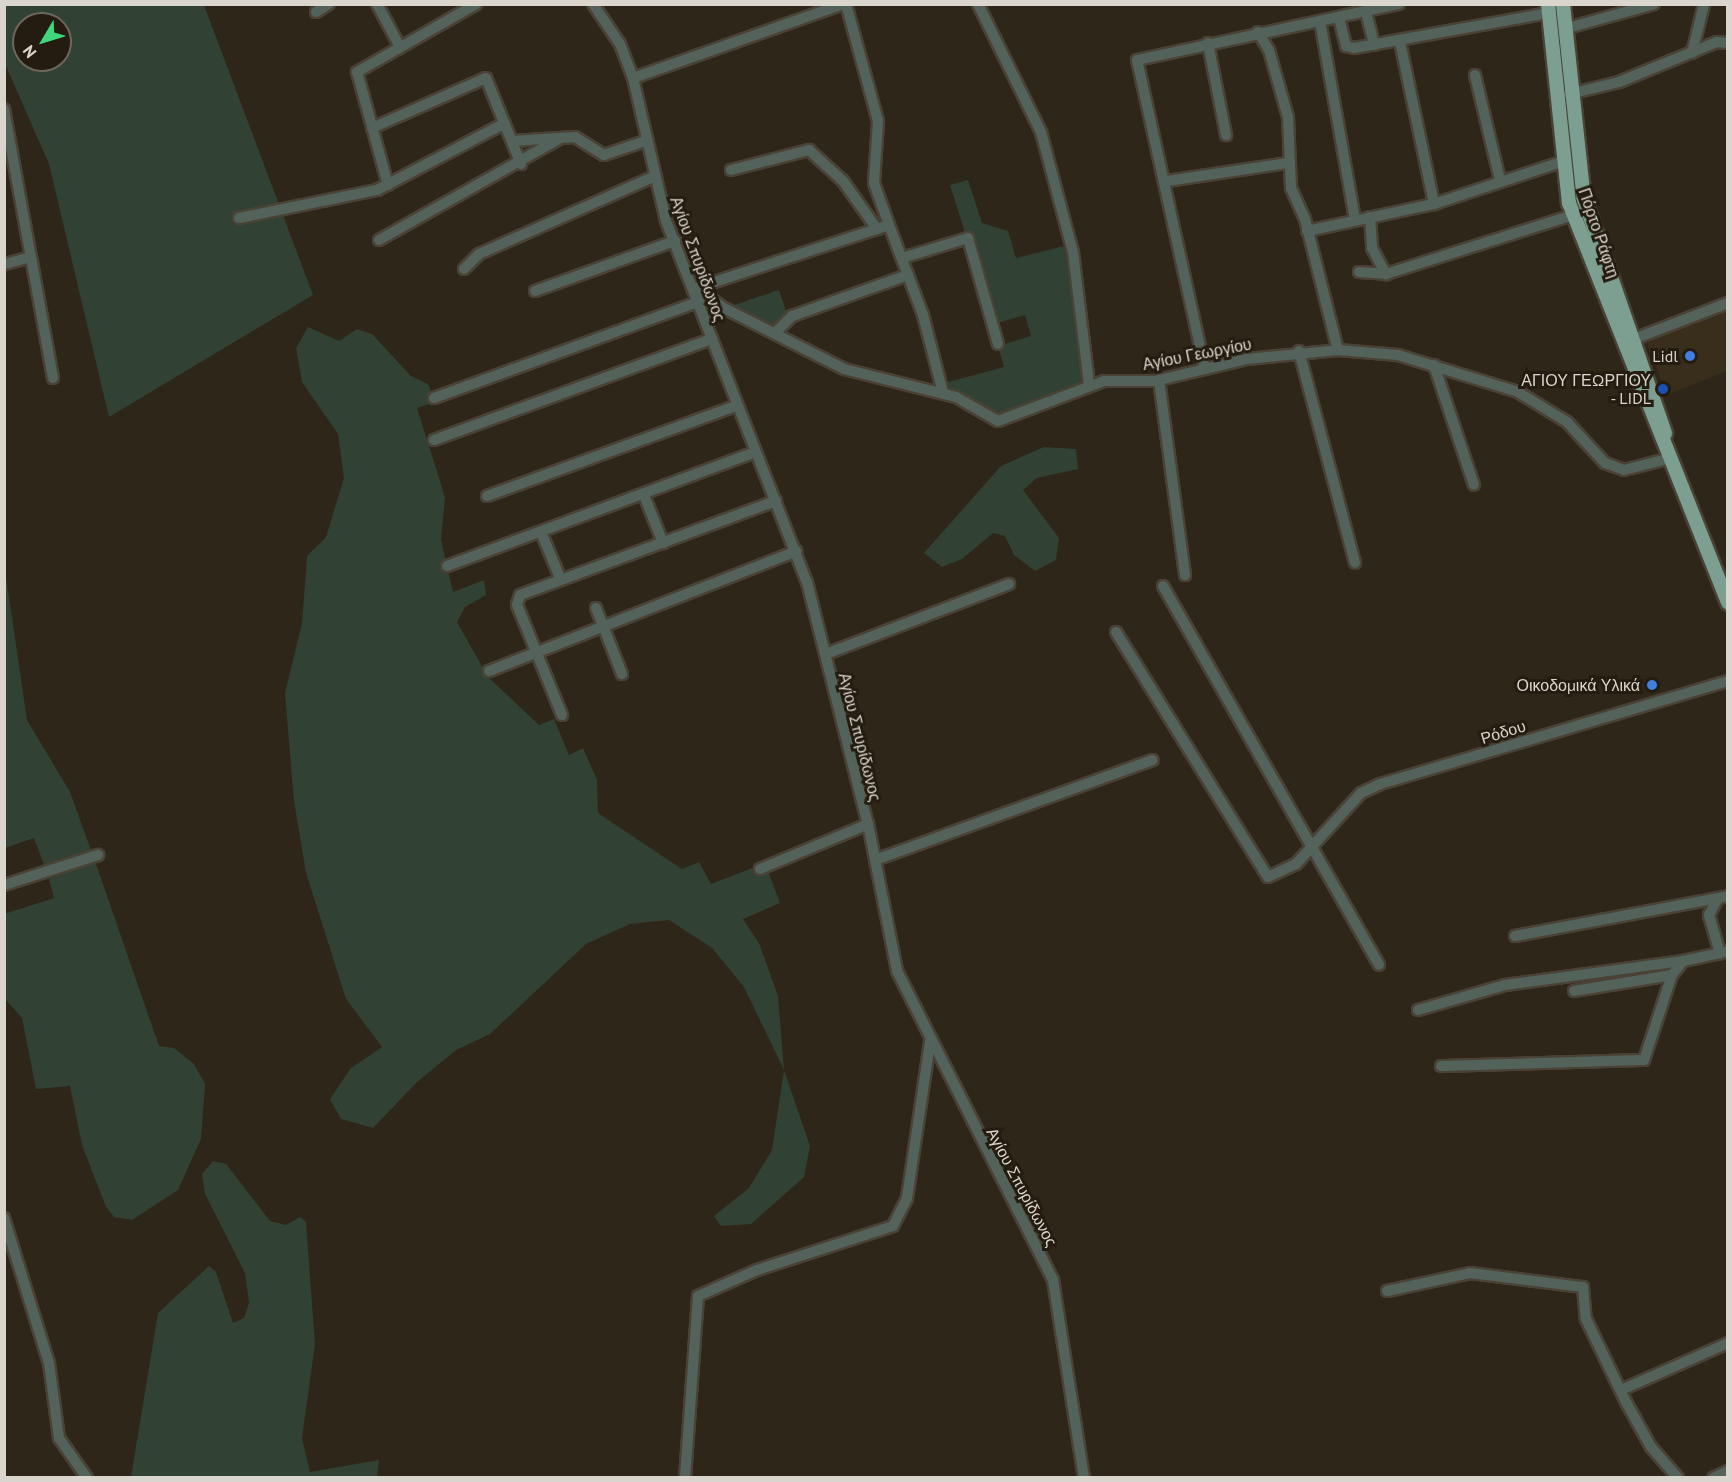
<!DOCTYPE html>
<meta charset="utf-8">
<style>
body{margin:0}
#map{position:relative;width:1732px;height:1482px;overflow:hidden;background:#2e2619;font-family:"PT Sans",sans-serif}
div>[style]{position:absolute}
.built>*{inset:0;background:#392e1c}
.green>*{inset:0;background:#314133}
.roads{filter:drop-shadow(2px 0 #4a4236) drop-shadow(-2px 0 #4a4236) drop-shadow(0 2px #4a4236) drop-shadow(0 -2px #4a4236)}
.minor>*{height:10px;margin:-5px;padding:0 5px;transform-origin:5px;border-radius:5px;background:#53635c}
.major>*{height:14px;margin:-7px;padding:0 7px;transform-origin:7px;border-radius:7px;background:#7d9f91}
.dots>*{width:16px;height:16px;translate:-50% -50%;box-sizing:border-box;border:3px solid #241c10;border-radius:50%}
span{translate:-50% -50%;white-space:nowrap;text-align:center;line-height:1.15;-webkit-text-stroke:6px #241c10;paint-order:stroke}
.street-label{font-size:16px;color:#dbd6cd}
.poi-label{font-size:16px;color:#dbd6cd}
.right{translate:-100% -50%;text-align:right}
.frame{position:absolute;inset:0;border:6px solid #dbd6cd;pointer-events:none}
.north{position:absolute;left:12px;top:12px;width:60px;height:60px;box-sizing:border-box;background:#241c10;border:2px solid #6d665c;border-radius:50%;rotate:232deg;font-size:16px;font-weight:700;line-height:24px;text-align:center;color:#dbd6cd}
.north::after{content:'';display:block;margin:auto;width:21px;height:27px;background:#40d77c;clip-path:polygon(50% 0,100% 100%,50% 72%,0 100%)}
</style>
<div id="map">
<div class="built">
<div style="clip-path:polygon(1727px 310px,1727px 371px,1667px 395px,1646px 341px)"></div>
</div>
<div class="green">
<div style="clip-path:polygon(evenodd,4px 5px,204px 5px,313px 295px,109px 417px,49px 164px,5px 64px,4px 5px,24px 24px,60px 24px,60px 60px,24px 60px,24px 24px)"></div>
<div style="clip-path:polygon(968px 180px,982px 223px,1008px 231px,1016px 258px,1064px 246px,1071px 277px,1084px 382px,1009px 412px,994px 413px,949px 389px,948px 382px,1004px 367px,998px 346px,1031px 336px,1025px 315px,994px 324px,950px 185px)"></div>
<div style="clip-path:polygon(779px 290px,787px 314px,774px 325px,734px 305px)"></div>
<div style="clip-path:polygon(308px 327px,339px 341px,357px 329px,372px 334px,411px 376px,428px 384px,435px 402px,417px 408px,445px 497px,441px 540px,453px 592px,484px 580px,486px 595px,465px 607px,457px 622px,488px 677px,539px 725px,554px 719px,569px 755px,583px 748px,597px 780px,598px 813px,682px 869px,699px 862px,711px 884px,765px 863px,780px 903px,743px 919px,759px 943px,778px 996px,784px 1070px,810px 1146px,804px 1177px,751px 1224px,721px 1226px,714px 1216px,749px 1188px,772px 1150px,784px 1070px,744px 987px,712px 948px,669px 920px,630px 924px,586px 944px,490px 1034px,456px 1050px,417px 1082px,373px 1128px,341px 1119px,330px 1099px,351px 1068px,382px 1047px,346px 999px,306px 873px,294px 801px,285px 693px,302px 623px,307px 556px,326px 537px,344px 478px,338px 434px,302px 382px,296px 348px)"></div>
<div style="clip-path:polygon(1044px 447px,1076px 449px,1078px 469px,1037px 478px,1023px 490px,1059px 538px,1056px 560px,1035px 571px,1014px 555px,1005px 536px,993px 533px,962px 559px,942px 567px,924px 553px,1001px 466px)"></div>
<div style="clip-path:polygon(4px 563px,27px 720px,70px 792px,92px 853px,46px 870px,34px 838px,5px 848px)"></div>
<div style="clip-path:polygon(95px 861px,159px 1046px,174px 1048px,194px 1064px,205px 1084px,201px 1139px,178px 1190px,132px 1220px,114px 1217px,106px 1207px,82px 1145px,70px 1086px,36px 1089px,22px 1018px,5px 999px,4px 914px,54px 898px,49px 879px)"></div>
<div style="clip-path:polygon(213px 1161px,226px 1164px,270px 1221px,286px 1225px,300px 1217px,306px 1222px,315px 1344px,302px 1438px,310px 1472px,379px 1460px,377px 1477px,131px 1477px,158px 1313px,209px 1266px,216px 1272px,233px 1323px,244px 1318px,249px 1303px,245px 1273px,205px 1194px,202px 1174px)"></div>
</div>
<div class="roads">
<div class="minor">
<div style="left:377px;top:4px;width:49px;rotate:61.9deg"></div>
<div style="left:593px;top:4px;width:48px;rotate:56deg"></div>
<div style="left:620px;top:44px;width:36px;rotate:69deg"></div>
<div style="left:633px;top:78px;width:147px;rotate:77deg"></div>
<div style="left:666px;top:221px;width:388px;rotate:68.7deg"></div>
<div style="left:807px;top:582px;width:250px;rotate:75.9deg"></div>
<div style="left:868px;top:824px;width:150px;rotate:78.8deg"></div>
<div style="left:897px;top:971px;width:346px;rotate:63.2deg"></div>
<div style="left:1053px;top:1280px;width:200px;rotate:81.1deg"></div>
<div style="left:846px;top:4px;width:121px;rotate:74.7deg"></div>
<div style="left:878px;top:121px;width:62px;rotate:93.7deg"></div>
<div style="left:874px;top:183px;width:45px;rotate:70.3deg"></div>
<div style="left:978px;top:4px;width:143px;rotate:63.8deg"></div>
<div style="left:1041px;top:132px;width:124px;rotate:75.1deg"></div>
<div style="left:1073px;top:252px;width:134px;rotate:83.1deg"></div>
<div style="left:316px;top:12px;width:15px;rotate:-32deg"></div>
<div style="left:1366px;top:12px;width:34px;rotate:76deg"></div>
<div style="left:1339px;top:18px;width:29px;rotate:76deg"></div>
<div style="left:1346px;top:46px;width:8px;rotate:14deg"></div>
<div style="left:1354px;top:48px;width:198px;rotate:-10.2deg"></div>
<div style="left:1320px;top:21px;width:201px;rotate:80deg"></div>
<div style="left:1564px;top:29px;width:93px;rotate:-15.5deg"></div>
<div style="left:1258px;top:32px;width:21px;rotate:59deg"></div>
<div style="left:1269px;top:50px;width:70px;rotate:74.2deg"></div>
<div style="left:1288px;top:117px;width:71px;rotate:87.6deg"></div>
<div style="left:1291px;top:188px;width:34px;rotate:66deg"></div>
<div style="left:1305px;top:219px;width:135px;rotate:75.9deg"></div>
<div style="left:1400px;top:42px;width:166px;rotate:78.1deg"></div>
<div style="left:1208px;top:43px;width:94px;rotate:78.9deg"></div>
<div style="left:1692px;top:53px;width:50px;rotate:-76.2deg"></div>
<div style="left:1475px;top:75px;width:108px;rotate:76.6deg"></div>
<div style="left:633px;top:78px;width:223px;rotate:-19.4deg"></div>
<div style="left:1569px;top:94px;width:51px;rotate:-13.5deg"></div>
<div style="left:1619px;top:82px;width:106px;rotate:-22.2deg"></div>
<div style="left:1717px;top:42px;width:11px;rotate:5deg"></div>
<div style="left:4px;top:109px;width:150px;rotate:79.7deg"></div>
<div style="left:31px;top:257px;width:28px;rotate:165deg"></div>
<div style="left:372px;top:128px;width:124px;rotate:-23.7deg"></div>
<div style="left:486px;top:78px;width:93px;rotate:67.9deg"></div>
<div style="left:512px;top:141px;width:63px;rotate:-3.6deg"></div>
<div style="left:575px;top:137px;width:34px;rotate:32deg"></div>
<div style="left:604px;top:155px;width:46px;rotate:-18.8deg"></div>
<div style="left:731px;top:170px;width:81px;rotate:-14.4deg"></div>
<div style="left:809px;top:150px;width:46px;rotate:42.4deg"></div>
<div style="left:843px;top:181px;width:59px;rotate:54.7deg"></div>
<div style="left:1167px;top:181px;width:121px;rotate:-8.5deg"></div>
<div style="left:388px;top:185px;width:117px;rotate:-105.3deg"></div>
<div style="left:357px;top:72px;width:137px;rotate:-29.7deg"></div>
<div style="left:1370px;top:217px;width:31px;rotate:86deg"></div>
<div style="left:1372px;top:248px;width:30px;rotate:62deg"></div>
<div style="left:239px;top:218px;width:141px;rotate:-11.5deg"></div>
<div style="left:377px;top:190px;width:144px;rotate:-27.6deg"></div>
<div style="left:1307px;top:231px;width:130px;rotate:-12deg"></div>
<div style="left:1434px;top:204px;width:134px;rotate:-18.3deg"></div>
<div style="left:379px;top:240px;width:206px;rotate:-29.3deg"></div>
<div style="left:31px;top:257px;width:123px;rotate:79.7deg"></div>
<div style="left:902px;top:258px;width:69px;rotate:-16.9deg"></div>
<div style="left:968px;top:238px;width:110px;rotate:74.2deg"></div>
<div style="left:464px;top:269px;width:21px;rotate:-45deg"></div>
<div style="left:479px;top:254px;width:193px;rotate:-23.9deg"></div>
<div style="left:1359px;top:272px;width:27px;rotate:4deg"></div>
<div style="left:1386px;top:274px;width:196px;rotate:-17.5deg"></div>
<div style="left:696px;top:288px;width:203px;rotate:-18.1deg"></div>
<div style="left:889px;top:225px;width:96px;rotate:69.3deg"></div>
<div style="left:923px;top:315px;width:81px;rotate:75.6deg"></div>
<div style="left:697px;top:288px;width:31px;rotate:37deg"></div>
<div style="left:722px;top:307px;width:137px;rotate:26.9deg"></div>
<div style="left:844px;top:369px;width:115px;rotate:14deg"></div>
<div style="left:956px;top:397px;width:48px;rotate:29.7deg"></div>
<div style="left:998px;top:421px;width:113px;rotate:-20.7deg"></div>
<div style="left:1104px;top:381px;width:51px"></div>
<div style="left:1155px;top:381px;width:95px;rotate:-13.4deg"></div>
<div style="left:1247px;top:359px;width:91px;rotate:-5.6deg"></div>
<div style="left:1338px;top:350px;width:60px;rotate:4.8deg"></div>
<div style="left:1398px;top:355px;width:126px;rotate:17.1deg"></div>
<div style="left:1518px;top:392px;width:57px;rotate:31.5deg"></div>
<div style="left:1567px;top:422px;width:56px;rotate:47.2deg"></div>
<div style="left:1605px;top:463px;width:20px;rotate:20deg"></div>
<div style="left:1624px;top:470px;width:49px;rotate:-14.3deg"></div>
<div style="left:535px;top:291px;width:149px;rotate:-19.7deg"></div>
<div style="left:776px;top:332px;width:23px;rotate:-45deg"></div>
<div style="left:792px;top:316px;width:123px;rotate:-19.5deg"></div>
<div style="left:1634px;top:339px;width:101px;rotate:-21deg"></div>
<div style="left:1299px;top:351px;width:219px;rotate:75.2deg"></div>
<div style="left:1434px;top:365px;width:126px;rotate:71.6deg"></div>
<div style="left:1205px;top:369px;width:316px;rotate:-102.4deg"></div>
<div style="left:1137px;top:60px;width:268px;rotate:-12.1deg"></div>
<div style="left:1159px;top:380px;width:197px;rotate:82.4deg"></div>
<div style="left:434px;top:398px;width:284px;rotate:-20deg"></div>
<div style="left:434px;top:440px;width:296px;rotate:-20deg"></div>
<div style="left:644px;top:495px;width:52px;rotate:68.4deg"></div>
<div style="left:487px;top:496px;width:265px;rotate:-19.9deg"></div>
<div style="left:541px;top:532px;width:52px;rotate:67.4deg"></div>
<div style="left:447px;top:566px;width:328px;rotate:-20.3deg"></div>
<div style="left:1163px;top:586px;width:436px;rotate:60.3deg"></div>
<div style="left:596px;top:608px;width:71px;rotate:68.5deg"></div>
<div style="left:1116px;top:632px;width:288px;rotate:58.2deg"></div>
<div style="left:1268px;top:877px;width:31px;rotate:-25deg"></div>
<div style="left:1296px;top:864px;width:96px;rotate:-47.5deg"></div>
<div style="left:1361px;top:793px;width:21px;rotate:-25deg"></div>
<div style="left:1380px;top:784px;width:363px;rotate:-16.5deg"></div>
<div style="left:826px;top:654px;width:196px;rotate:-20.9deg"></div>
<div style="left:489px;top:671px;width:330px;rotate:-21.3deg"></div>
<div style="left:562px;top:715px;width:119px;rotate:-112.2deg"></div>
<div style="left:517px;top:605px;width:10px;rotate:-73deg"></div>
<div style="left:520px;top:595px;width:273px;rotate:-20.2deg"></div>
<div style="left:875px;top:860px;width:295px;rotate:-19.8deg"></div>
<div style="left:760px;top:869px;width:117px;rotate:-22.6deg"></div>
<div style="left:4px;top:885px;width:99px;rotate:-17.7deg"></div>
<div style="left:1717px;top:900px;width:17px;rotate:118deg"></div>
<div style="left:1709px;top:915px;width:40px;rotate:74deg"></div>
<div style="left:1720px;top:953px;width:8px;rotate:-14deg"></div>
<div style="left:1515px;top:936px;width:217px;rotate:-10.6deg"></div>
<div style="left:1574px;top:991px;width:99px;rotate:-9.3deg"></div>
<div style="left:1418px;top:1010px;width:91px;rotate:-16deg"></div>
<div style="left:1505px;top:985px;width:180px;rotate:-7.7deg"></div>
<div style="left:1441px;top:1066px;width:203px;rotate:-1.7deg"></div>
<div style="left:1644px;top:1060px;width:89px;rotate:-71.8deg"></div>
<div style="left:1672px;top:975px;width:18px;rotate:-52deg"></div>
<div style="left:1683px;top:961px;width:38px;rotate:-12deg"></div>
<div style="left:4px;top:1218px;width:152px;rotate:72.8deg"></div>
<div style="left:49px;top:1363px;width:76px;rotate:82.4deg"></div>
<div style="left:59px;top:1438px;width:49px;rotate:55deg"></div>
<div style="left:1387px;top:1291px;width:85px;rotate:-12.2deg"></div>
<div style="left:1470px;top:1273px;width:114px;rotate:7.1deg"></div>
<div style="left:1583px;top:1287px;width:32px;rotate:85deg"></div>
<div style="left:1586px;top:1319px;width:92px;rotate:64.3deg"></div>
<div style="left:1626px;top:1402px;width:51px;rotate:60.9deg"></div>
<div style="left:1651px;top:1447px;width:41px;rotate:48.9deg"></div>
<div style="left:1621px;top:1390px;width:117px;rotate:-23.7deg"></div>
<div style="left:685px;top:1478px;width:182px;rotate:-85.9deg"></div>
<div style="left:698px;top:1296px;width:64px;rotate:-23.8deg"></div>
<div style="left:757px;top:1270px;width:143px;rotate:-17.9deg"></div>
<div style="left:893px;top:1226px;width:31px;rotate:-63deg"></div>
<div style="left:907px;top:1198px;width:158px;rotate:-81.6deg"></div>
<div style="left:1713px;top:1478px;width:17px;rotate:-25deg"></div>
</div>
<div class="major">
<div style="left:1548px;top:4px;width:200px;rotate:84deg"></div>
<div style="left:1569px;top:203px;width:430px;rotate:68.3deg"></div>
<div style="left:1563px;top:4px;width:196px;rotate:83.9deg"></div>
<div style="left:1584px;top:199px;width:248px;rotate:70.9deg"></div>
</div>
</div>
<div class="dots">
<div style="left:1690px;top:356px;background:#3f7fe0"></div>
<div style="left:1663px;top:389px;background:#1a4fb4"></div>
<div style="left:1652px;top:685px;background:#3f7fe0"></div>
</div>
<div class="street-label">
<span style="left:1599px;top:233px;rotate:71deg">Πόρτο Ράφτη</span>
<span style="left:698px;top:259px;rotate:70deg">Αγίου Σπυρίδωνος</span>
<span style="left:1197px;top:354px;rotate:-11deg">Αγίου Γεωργίου</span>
<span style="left:1503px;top:732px;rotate:-17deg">Ρόδου</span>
<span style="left:860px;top:737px;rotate:76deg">Αγίου Σπυρίδωνος</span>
<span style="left:1022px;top:1187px;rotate:62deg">Αγίου Σπυρίδωνος</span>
</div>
<div class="poi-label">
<span class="right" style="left:1678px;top:356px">Lidl</span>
<span class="right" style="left:1651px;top:389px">ΑΓΙΟΥ ΓΕΩΡΓΙΟΥ<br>- LIDL</span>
<span class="right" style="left:1640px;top:685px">Οικοδομικά Υλικά</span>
</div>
<div class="frame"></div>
<div class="north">N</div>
</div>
